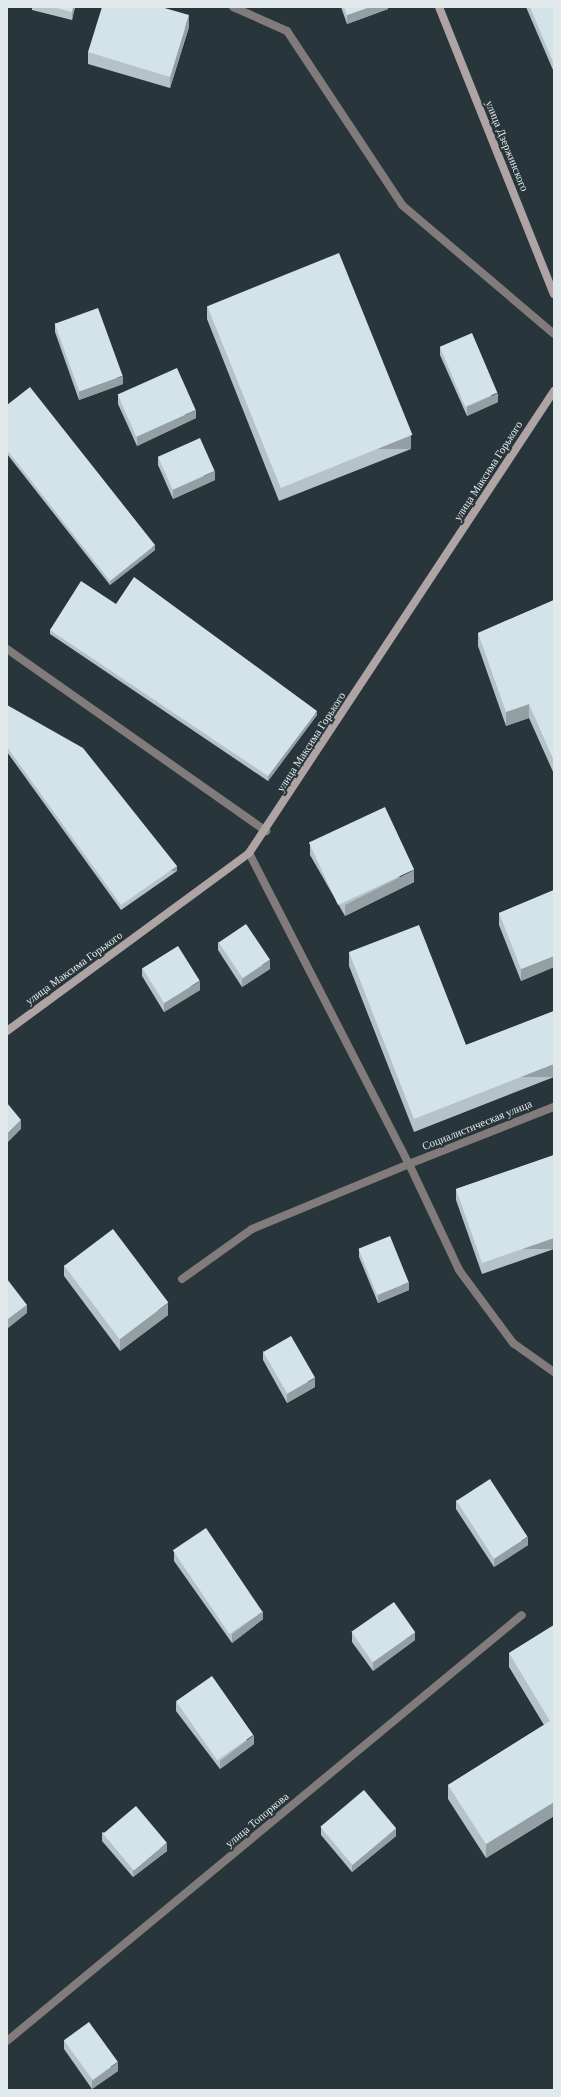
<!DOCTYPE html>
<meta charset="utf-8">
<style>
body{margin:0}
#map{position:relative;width:561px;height:2097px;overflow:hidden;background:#28353a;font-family:Georgia,serif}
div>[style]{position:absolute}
.lane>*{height:8px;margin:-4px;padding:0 4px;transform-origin:4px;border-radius:4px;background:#827b7b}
.street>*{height:8px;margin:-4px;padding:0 4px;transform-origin:4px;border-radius:4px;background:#827b7b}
.secondary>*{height:8px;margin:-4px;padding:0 4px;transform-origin:4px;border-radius:4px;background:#afa4a4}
.wall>*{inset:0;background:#b5c3c9}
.shaded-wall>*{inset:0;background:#949fa4;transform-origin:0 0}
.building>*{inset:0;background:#d3e3ea;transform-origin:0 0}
span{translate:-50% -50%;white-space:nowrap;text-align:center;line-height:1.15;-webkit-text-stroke:4px #28353a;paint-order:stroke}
.street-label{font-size:11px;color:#e1e9ec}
.frame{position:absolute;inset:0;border:8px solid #e1e9ec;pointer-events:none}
</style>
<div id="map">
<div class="lane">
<div style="left:249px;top:853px;width:350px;rotate:62.8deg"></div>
<div style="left:409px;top:1164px;width:117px;rotate:64.7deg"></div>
<div style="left:459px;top:1270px;width:91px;rotate:53.5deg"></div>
<div style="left:513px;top:1343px;width:50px;rotate:35.3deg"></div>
<div style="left:182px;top:1279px;width:86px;rotate:-35.5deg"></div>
<div style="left:252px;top:1229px;width:170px;rotate:-22.5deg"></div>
</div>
<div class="street">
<div style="left:233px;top:7px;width:59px;rotate:24deg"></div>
<div style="left:287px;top:31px;width:209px;rotate:56.5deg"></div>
<div style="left:402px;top:205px;width:199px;rotate:40.3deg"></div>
<div style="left:7px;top:649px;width:317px;rotate:35.1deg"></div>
<div style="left:409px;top:1164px;width:156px;rotate:-21.5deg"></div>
<div style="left:7px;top:2041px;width:668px;rotate:-39.6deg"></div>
</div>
<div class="secondary">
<div style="left:439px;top:7px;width:309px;rotate:68.2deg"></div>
<div style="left:7px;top:1031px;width:300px;rotate:-36.3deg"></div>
<div style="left:249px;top:853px;width:554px;rotate:-56.57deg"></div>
</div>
<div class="wall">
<div style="clip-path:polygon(32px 7px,75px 7px,72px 20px,32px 10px)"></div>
<div style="clip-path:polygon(341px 7px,388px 7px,388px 9px,347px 24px)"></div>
<div style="clip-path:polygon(526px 7px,554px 7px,553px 70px)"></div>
<div style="clip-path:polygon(189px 27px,170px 88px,88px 64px,88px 52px)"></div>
<div style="clip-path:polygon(207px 306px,411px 449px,279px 501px,207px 319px)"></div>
<div style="clip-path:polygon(55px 323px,123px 384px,79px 400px,55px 332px)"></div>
<div style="clip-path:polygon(440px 347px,498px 402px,467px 416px,440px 355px)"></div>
<div style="clip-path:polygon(118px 395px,196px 418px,137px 446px,118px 404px)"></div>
<div style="clip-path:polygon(7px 405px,155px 550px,110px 585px,7px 454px)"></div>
<div style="clip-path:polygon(158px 457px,215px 480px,173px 499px,158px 465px)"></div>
<div style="clip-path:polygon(554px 600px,554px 774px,529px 718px,506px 726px,478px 646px,478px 633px)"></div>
<div style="clip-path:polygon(116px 604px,317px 715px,268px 781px,50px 634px,50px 630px)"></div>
<div style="clip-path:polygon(7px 705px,177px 871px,121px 910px,7px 752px)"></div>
<div style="clip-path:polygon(310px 844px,414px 882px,345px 916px,310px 855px)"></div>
<div style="clip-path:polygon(554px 890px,554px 967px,521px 981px,499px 925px,499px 913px)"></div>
<div style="clip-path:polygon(218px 942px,270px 969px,242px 987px,218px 950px)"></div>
<div style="clip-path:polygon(349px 952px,466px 1045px,554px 1011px,554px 1077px,414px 1132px,349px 966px)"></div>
<div style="clip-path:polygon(142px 968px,200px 990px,164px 1012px,142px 976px)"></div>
<div style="clip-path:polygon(554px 1155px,554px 1249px,482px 1274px,456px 1200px,456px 1189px)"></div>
<div style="clip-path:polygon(359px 1249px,409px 1290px,378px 1303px,359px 1257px)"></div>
<div style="clip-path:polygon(64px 1265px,168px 1315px,120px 1351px,64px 1276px)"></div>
<div style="clip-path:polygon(263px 1351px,315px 1387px,287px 1403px,263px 1360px)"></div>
<div style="clip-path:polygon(456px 1500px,528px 1545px,494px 1567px,456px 1509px)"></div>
<div style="clip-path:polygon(174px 1552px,263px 1619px,232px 1643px,174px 1561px)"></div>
<div style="clip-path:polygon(554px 1625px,554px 1816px,486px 1858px,448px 1799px,448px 1785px,544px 1725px,509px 1667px,509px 1653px)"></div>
<div style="clip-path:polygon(352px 1633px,415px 1640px,373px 1671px,352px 1642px)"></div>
<div style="clip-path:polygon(176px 1702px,254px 1744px,220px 1769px,176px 1711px)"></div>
<div style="clip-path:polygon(321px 1827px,396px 1836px,352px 1872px,321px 1835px)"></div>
<div style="clip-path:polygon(102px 1832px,167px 1851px,133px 1877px,102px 1841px)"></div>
<div style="clip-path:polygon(64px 2040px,118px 2071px,92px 2089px,64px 2049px)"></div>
</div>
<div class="shaded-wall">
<div style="clip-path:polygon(73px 7px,75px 7px,72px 20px,72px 12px)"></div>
<div style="clip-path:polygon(370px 7px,388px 7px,388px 9px,347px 24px,347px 15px)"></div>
<div style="clip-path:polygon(189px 15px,189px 27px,170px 88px,170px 77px)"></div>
<div style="clip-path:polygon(554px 61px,554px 69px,553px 70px,553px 62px)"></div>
<div style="clip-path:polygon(123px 376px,123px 384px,79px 400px,79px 391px)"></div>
<div style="clip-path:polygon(498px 393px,498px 402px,467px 416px,467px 407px)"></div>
<div style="clip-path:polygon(196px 410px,196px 418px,137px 446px,137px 437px)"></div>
<div style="left:411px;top:435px;width:14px;height:142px;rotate:90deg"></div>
<div style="clip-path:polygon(215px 471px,215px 480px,173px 499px,173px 490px)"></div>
<div style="clip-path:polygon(155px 545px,155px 550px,110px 585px,110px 581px)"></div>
<div style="clip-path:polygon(529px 704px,529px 718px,506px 726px,506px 712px)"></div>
<div style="clip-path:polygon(317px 711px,317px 715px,268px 781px,268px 776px)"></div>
<div style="left:177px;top:866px;width:5px;height:68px;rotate:90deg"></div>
<div style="clip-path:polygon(414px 870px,414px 882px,345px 916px,345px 905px)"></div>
<div style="clip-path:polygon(554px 956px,554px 967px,521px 981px,521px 969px)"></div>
<div style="clip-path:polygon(270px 960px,270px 969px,242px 987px,242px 979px)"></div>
<div style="clip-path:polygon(200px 981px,200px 990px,164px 1012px,164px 1003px)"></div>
<div style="left:554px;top:1064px;width:13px;height:150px;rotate:90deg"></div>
<div style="clip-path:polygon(21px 1120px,21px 1129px,7px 1143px,7px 1134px)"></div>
<div style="left:554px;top:1238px;width:11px;height:76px;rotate:90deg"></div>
<div style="clip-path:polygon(409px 1282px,409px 1290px,378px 1303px,378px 1295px)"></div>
<div style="clip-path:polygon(168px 1303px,168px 1315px,120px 1351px,120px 1339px)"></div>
<div style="clip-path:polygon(27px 1305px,27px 1313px,7px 1329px,7px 1320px)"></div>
<div style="clip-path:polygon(315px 1378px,315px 1387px,287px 1403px,287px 1394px)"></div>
<div style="clip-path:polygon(528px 1537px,528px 1545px,494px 1567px,494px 1558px)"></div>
<div style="clip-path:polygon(263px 1611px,263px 1619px,232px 1643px,232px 1634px)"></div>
<div style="clip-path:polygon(415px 1632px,415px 1640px,373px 1671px,373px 1662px)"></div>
<div style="clip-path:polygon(254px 1735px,254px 1744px,220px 1769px,220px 1761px)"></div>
<div style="clip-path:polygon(554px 1802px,554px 1816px,486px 1858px,486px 1844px)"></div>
<div style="clip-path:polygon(396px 1828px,396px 1836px,352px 1872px,352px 1864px)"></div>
<div style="clip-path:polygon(167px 1843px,167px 1851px,133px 1877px,133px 1868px)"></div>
<div style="clip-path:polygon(118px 2062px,118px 2071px,92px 2089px,92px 2081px)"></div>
</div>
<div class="building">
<div style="clip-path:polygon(53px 7px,73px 7px,72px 12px)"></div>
<div style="clip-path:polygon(102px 7px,161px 7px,189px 15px,170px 77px,88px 52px)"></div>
<div style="clip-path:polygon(344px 7px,370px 7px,347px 15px)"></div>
<div style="clip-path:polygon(530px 7px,554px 7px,554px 61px,553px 62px)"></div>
<div style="left:339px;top:253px;width:196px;height:142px;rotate:68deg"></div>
<div style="left:98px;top:308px;width:72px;height:46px;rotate:70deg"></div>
<div style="left:472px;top:333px;width:65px;height:35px;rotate:67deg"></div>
<div style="left:177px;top:368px;width:46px;height:65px;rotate:66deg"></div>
<div style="clip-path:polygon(30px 387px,155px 545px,110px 581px,7px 450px,7px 405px)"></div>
<div style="left:200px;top:438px;width:36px;height:46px;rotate:66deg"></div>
<div style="clip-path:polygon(134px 577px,317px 711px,268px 776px,50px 630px,81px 581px,116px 604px)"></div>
<div style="clip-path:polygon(554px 600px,554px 761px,529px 704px,506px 712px,478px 633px)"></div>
<div style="clip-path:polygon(7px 705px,83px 748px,177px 866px,121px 905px,7px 747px)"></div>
<div style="left:385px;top:807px;width:69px;height:84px;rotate:65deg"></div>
<div style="clip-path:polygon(554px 890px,554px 956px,521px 969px,499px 913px)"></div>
<div style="left:246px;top:924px;width:43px;height:33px;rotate:56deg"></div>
<div style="clip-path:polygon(419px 925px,466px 1045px,554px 1011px,554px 1064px,414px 1119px,349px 952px)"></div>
<div style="left:178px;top:946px;width:41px;height:42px;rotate:58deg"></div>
<div style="clip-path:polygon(7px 1103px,21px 1120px,7px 1134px)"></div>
<div style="clip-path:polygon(554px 1155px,554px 1238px,482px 1263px,456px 1189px)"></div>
<div style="left:113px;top:1229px;width:92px;height:61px;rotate:53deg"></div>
<div style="left:390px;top:1236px;width:50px;height:34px;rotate:68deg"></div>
<div style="clip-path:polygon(7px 1279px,27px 1305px,7px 1320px)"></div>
<div style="left:291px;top:1336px;width:48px;height:32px;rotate:60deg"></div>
<div style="left:490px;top:1479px;width:69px;height:40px;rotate:57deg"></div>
<div style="left:206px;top:1528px;width:101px;height:40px;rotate:56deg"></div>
<div style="left:394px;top:1602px;width:37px;height:52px;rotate:55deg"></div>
<div style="clip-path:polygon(554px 1625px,554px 1802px,486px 1844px,448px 1785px,550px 1721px,509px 1653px)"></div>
<div style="left:212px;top:1676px;width:72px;height:44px;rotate:55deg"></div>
<div style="left:364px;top:1790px;width:50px;height:57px;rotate:50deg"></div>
<div style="left:136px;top:1806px;width:48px;height:43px;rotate:50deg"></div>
<div style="left:89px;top:2022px;width:49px;height:31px;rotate:54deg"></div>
</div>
<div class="street-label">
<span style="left:507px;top:146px;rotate:68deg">улица Дзержинского</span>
<span style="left:488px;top:471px;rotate:-57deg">улица Максима Горького</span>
<span style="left:311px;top:742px;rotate:-57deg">улица Максима Горького</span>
<span style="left:74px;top:968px;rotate:-36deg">улица Максима Горького</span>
<span style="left:477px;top:1125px;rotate:-22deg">Социалистическая улица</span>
<span style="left:257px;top:1820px;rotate:-40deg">улица Топоркова</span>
</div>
<div class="frame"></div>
</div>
